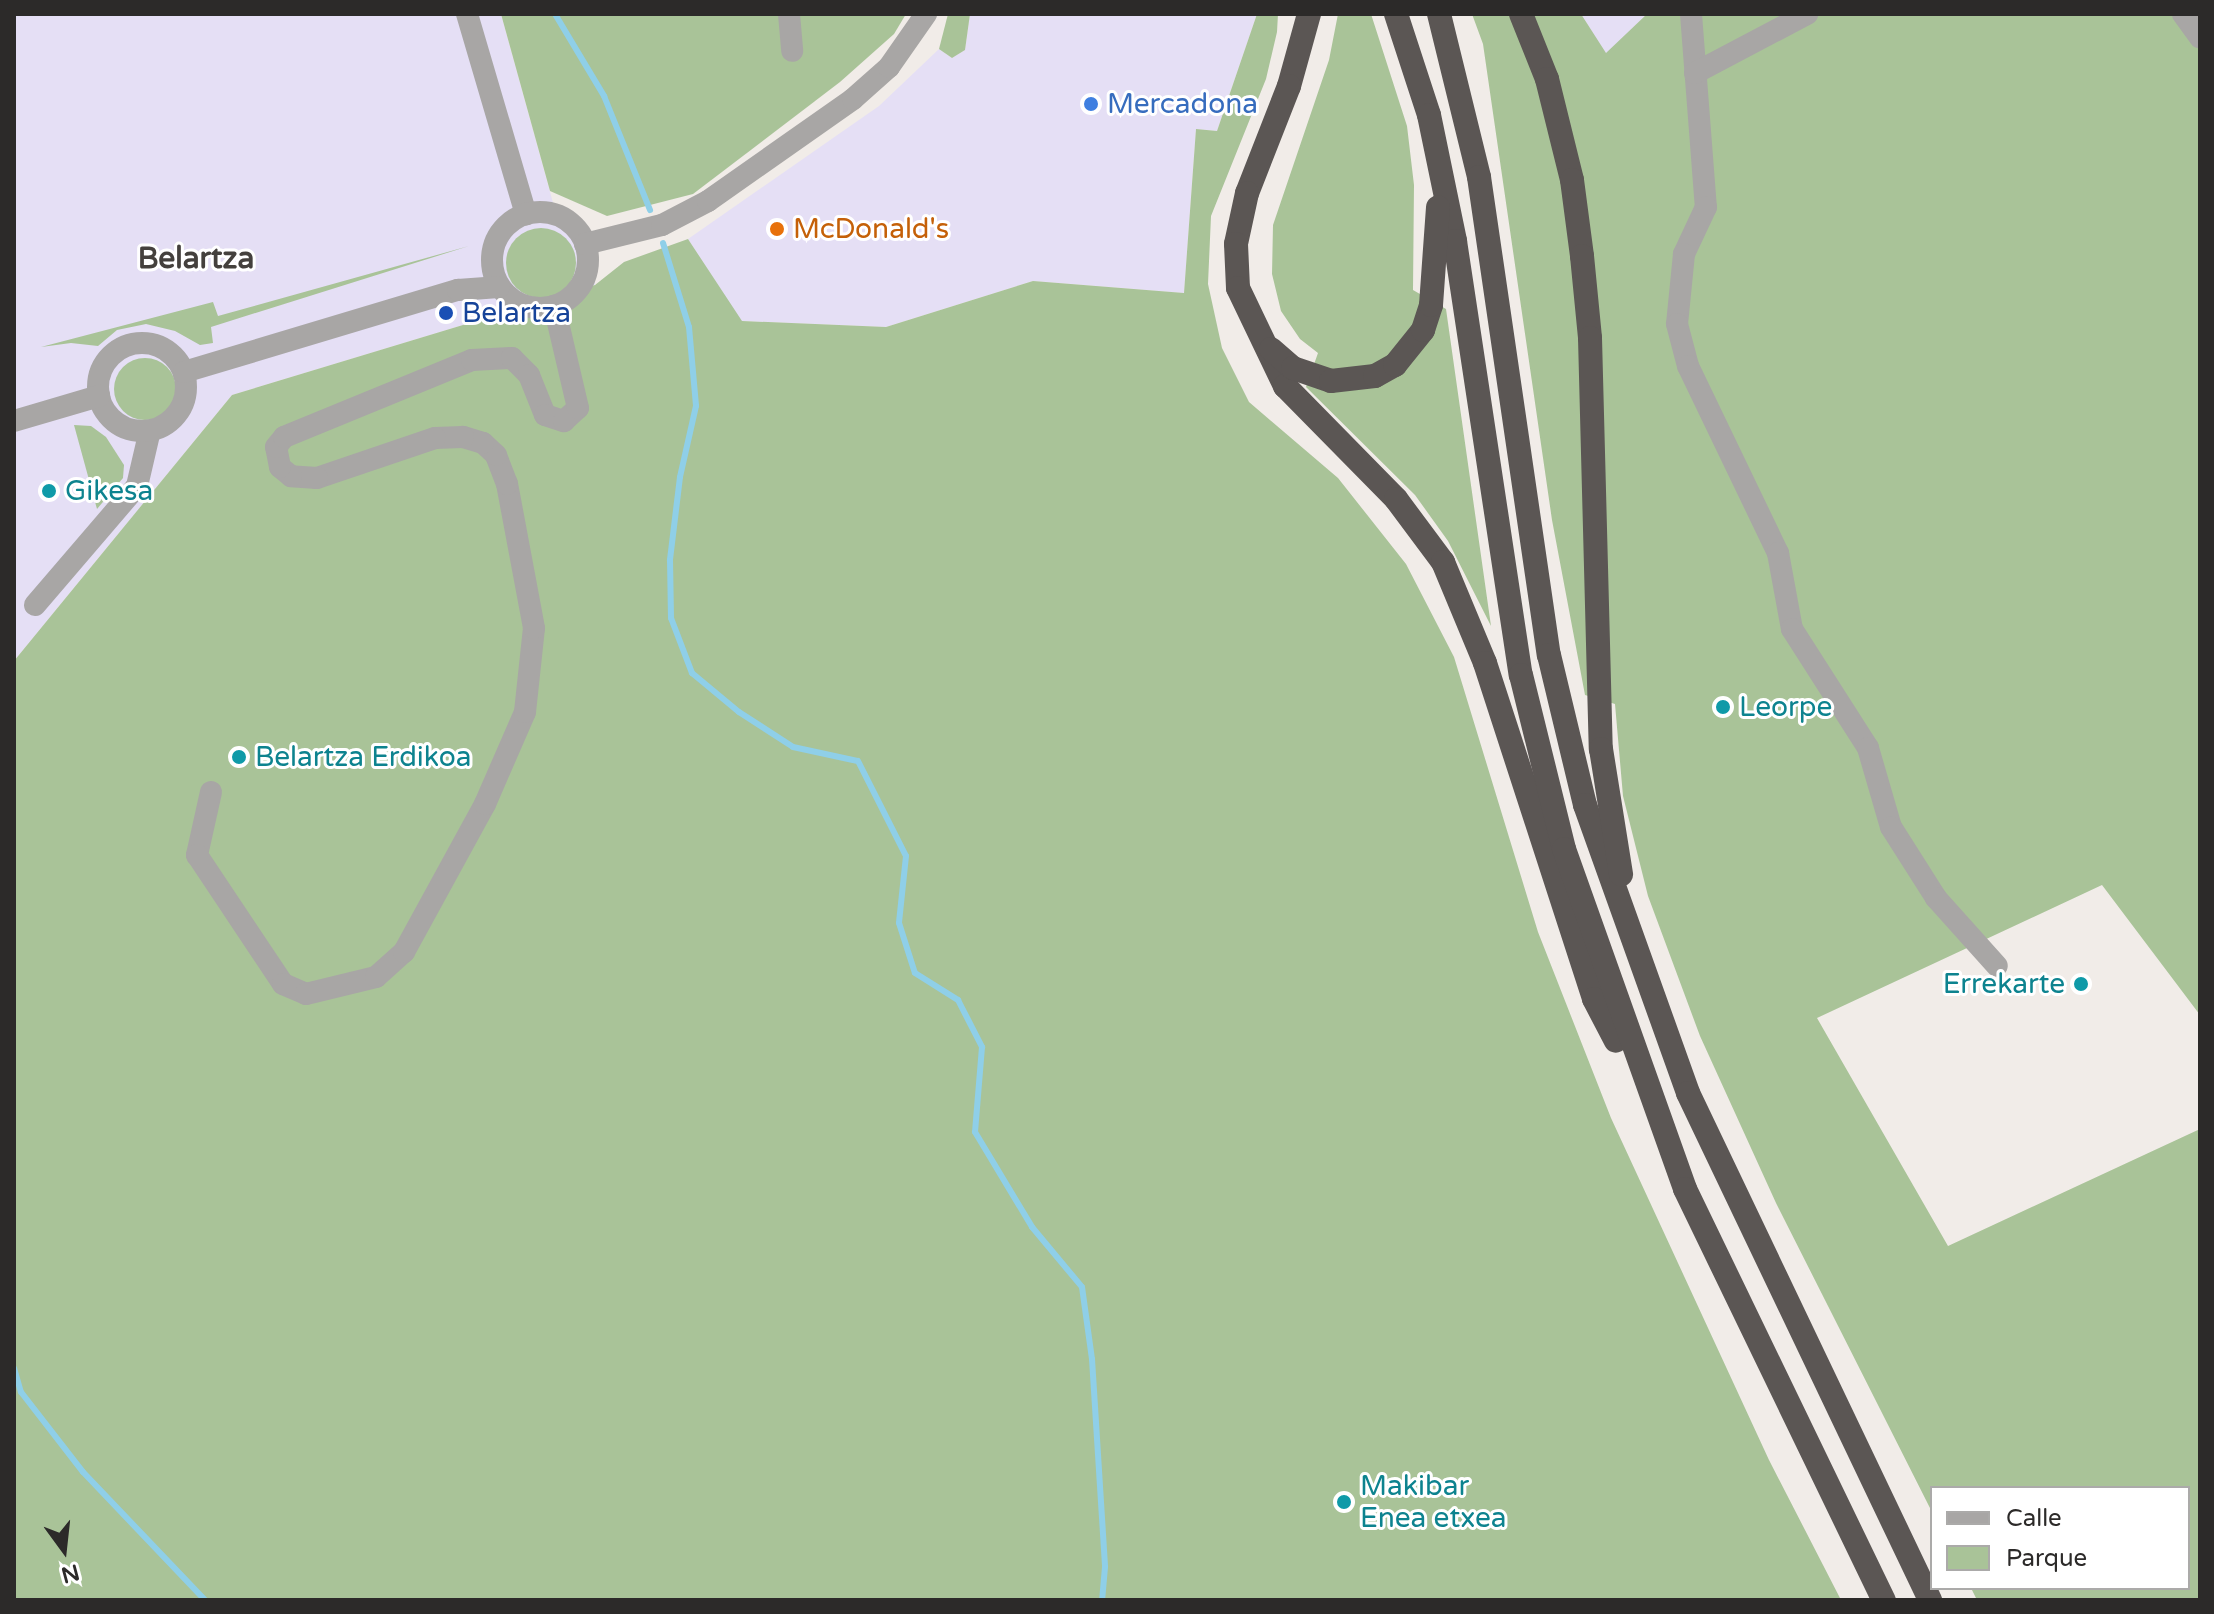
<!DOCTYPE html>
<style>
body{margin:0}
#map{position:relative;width:2214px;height:1614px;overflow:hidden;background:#f1ece8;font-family:"Varela Round",sans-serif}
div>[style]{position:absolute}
.industrial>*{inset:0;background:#e5dff5}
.green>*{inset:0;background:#a9c398}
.round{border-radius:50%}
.stream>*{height:6px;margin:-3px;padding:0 3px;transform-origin:3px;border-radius:3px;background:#8fcfe8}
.minor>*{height:22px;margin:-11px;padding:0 11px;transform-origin:11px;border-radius:11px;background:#a8a6a5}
.tertiary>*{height:22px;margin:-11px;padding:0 11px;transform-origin:11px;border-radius:11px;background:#a8a6a5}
.tertiary>.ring{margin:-11px;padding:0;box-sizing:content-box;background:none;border:22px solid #a8a6a5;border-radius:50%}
.motorway>*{height:24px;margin:-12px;padding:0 12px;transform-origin:12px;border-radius:12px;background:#5b5654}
.dots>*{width:22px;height:22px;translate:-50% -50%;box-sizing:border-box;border:4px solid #fff;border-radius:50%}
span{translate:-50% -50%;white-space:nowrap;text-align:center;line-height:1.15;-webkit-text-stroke:6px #fff;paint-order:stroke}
.shop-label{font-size:28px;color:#366cbe}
.left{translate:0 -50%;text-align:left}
.food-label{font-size:28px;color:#c56008}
.transit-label{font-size:28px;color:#164399}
.culture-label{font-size:28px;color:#0d838f}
.right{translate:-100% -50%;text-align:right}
.neighbourhood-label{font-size:30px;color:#44403d;font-weight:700}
.frame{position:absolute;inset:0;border:16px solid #2c2a29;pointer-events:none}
.legend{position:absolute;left:1930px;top:1486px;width:260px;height:104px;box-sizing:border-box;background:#fff;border:2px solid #abaaa9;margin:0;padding:10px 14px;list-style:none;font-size:24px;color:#2c2a29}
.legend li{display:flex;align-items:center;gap:16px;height:40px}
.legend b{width:40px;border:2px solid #abaaa9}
.north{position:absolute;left:24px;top:1510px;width:80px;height:80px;-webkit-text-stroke:6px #fff;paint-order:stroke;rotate:165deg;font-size:22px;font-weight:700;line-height:32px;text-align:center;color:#2c2a29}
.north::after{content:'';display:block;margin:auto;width:28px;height:36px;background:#2c2a29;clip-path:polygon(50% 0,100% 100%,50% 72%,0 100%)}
</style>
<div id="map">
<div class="industrial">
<div style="clip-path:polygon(14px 14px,501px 14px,555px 210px,589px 234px,595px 285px,232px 395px,14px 661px)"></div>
<div style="clip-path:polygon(970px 14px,1257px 14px,1217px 131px,1196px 129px,1184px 293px,1033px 281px,886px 327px,741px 321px,688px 239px,879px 106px,939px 49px,952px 58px,965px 50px)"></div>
<div style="clip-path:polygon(1581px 14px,1647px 14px,1606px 54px)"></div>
</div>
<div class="green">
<div style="clip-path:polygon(501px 14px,906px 14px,894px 34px,840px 82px,693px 194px,607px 216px,550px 191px)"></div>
<div style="clip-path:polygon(948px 14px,970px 14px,965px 50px,952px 58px,939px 49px)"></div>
<div style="clip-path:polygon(1257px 14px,1278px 14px,1277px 32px,1266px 79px,1211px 216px,1208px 284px,1222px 348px,1249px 402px,1338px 478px,1406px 564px,1454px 657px,1538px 932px,1611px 1118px,1769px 1460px,1841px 1600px,14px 1600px,14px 661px,232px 395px,595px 285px,624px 262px,688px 239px,742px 321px,886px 327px,1033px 281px,1184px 293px,1196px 129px,1217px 131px)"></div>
<div style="clip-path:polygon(1338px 14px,1371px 14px,1407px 126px,1414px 185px,1413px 290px,1446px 309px,1491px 626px,1448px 541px,1415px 495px,1306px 387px,1318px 353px,1300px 339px,1281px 311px,1272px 274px,1273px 225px,1329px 60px)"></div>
<div style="clip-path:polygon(1472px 14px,1581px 14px,1606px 53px,1647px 14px,2200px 14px,2200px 1015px,2102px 885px,1817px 1018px,1948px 1246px,2200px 1129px,2200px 1600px,1977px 1600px,1971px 1588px,2188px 1588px,2188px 1488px,1932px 1488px,1932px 1512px,1776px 1203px,1700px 1036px,1648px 896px,1623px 796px,1615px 704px,1585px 695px,1552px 520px,1483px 44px)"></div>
<div class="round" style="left:506px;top:228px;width:70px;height:70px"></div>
<div style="clip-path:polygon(469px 246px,211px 327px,213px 343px,200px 345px,175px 331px,146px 324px,117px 330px,98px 346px,71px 343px,41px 347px,213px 302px,218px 316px)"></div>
<div class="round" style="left:114px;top:358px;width:62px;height:62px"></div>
<div style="clip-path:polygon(74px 425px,91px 426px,106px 437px,124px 465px,123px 478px,97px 509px)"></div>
</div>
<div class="stream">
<div style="left:555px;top:14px;width:96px;rotate:59.1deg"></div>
<div style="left:604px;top:96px;width:123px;rotate:68deg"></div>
<div style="left:663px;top:243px;width:88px;rotate:72.8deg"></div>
<div style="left:689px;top:327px;width:79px;rotate:84.9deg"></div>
<div style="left:696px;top:406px;width:73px;rotate:102.7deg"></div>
<div style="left:680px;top:477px;width:84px;rotate:96.9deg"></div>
<div style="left:670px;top:560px;width:58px;rotate:89deg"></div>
<div style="left:671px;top:618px;width:59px;rotate:69.1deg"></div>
<div style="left:692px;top:673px;width:61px;rotate:39.7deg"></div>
<div style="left:739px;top:712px;width:64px;rotate:32.9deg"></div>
<div style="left:793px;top:747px;width:66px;rotate:12.2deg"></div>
<div style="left:858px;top:761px;width:106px;rotate:63.2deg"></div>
<div style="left:906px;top:856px;width:67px;rotate:96deg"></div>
<div style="left:899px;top:923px;width:52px;rotate:72.3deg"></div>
<div style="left:915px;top:973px;width:51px;rotate:32.1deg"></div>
<div style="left:958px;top:1000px;width:53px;rotate:62.9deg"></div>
<div style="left:982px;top:1047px;width:85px;rotate:94.7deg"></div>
<div style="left:975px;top:1132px;width:111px;rotate:59deg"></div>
<div style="left:1032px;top:1227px;width:78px;rotate:50.2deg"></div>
<div style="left:1082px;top:1287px;width:73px;rotate:82.1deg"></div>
<div style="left:1092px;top:1359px;width:208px;rotate:86.4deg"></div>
<div style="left:1105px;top:1567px;width:33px;rotate:95deg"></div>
<div style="left:14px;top:1368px;width:25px;rotate:74deg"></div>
<div style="left:21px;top:1392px;width:101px;rotate:52.2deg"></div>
<div style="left:83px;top:1472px;width:177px;rotate:46.4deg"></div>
</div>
<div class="minor">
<div style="left:467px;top:14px;width:209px;rotate:73.6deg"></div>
<div style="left:789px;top:14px;width:37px;rotate:85deg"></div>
<div style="left:1691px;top:14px;width:194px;rotate:85.6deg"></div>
<div style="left:1706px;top:207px;width:52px;rotate:115.1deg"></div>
<div style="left:1684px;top:254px;width:70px;rotate:95.7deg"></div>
<div style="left:1677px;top:324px;width:43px;rotate:75.3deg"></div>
<div style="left:1688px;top:366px;width:208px;rotate:64.3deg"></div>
<div style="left:1778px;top:553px;width:77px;rotate:79.6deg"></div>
<div style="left:1792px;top:629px;width:141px;rotate:57.4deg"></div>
<div style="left:1868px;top:748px;width:82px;rotate:73.8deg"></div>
<div style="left:1891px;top:827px;width:84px;rotate:57.6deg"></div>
<div style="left:1936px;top:898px;width:91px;rotate:48.1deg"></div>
<div style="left:2183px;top:14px;width:29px;rotate:54deg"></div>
<div style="left:1695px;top:73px;width:127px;rotate:-27.8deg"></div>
<div style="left:35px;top:605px;width:157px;rotate:-49.4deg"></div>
<div style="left:137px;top:486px;width:57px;rotate:-76.9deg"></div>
<div style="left:211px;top:792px;width:65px;rotate:102.5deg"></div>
<div style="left:197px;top:855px;width:155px;rotate:56.3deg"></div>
<div style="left:283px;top:984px;width:25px;rotate:23deg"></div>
<div style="left:306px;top:994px;width:72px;rotate:-13.7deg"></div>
<div style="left:376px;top:977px;width:38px;rotate:-42deg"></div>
<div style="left:404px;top:952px;width:169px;rotate:-61.3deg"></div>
<div style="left:485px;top:804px;width:100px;rotate:-66.5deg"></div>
<div style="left:525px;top:712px;width:84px;rotate:-83.9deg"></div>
<div style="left:534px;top:628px;width:147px;rotate:-100.6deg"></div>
<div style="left:507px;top:484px;width:31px;rotate:-111deg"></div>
<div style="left:496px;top:455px;width:18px;rotate:-137deg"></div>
<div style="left:483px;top:443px;width:21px;rotate:-163deg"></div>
<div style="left:463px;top:437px;width:28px;rotate:178deg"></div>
<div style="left:435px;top:438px;width:125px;rotate:161.3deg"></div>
<div style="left:317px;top:478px;width:26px;rotate:-176deg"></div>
<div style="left:291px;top:476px;width:14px;rotate:-141deg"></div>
<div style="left:280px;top:467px;width:20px;rotate:-101deg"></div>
<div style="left:276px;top:447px;width:13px;rotate:-51deg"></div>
<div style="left:284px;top:437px;width:203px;rotate:-22.3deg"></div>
<div style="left:472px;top:360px;width:40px;rotate:-2.9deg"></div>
<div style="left:512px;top:358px;width:24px;rotate:45deg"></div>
<div style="left:529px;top:375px;width:43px;rotate:68.2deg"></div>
<div style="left:545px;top:415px;width:20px;rotate:18deg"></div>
<div style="left:564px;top:421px;width:19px;rotate:-43deg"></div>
<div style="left:578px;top:408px;width:105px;rotate:-103.2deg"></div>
</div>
<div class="tertiary">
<div class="ring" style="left:492px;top:212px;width:74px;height:74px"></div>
<div style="left:585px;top:244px;width:79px;rotate:-13.9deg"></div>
<div style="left:662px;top:225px;width:52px;rotate:-27.6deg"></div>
<div style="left:708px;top:201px;width:177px;rotate:-35.1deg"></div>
<div style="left:853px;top:99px;width:48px;rotate:-41.6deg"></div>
<div style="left:889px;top:67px;width:65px;rotate:-55.1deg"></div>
<div class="ring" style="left:98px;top:343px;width:66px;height:66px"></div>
<div style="left:184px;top:372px;width:286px;rotate:-16.7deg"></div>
<div style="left:458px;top:290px;width:41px;rotate:-4.2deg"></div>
<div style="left:14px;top:421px;width:89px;rotate:-16.4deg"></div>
</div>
<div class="motorway">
<div style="left:1309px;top:14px;width:75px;rotate:105.5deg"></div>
<div style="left:1289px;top:86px;width:115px;rotate:111.4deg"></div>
<div style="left:1247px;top:193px;width:52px;rotate:102.2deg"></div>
<div style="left:1236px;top:244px;width:44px;rotate:87.4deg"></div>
<div style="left:1238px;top:288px;width:109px;rotate:64.4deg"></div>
<div style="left:1285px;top:386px;width:158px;rotate:45.5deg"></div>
<div style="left:1396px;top:499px;width:79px;rotate:53.3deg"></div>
<div style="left:1443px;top:562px;width:109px;rotate:67.4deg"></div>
<div style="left:1485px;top:663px;width:353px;rotate:72deg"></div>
<div style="left:1594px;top:999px;width:47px;rotate:62.4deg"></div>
<div style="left:1396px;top:14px;width:106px;rotate:71.9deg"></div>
<div style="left:1429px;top:115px;width:129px;rotate:78.3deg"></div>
<div style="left:1455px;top:241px;width:439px;rotate:81.4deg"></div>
<div style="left:1521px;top:675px;width:179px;rotate:76.1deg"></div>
<div style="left:1564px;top:849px;width:361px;rotate:70.4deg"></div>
<div style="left:1685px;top:1189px;width:457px;rotate:64.2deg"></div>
<div style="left:1439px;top:14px;width:168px;rotate:76.2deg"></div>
<div style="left:1479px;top:177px;width:483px;rotate:81.7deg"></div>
<div style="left:1549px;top:655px;width:154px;rotate:76.5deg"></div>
<div style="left:1585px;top:805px;width:306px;rotate:70.3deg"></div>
<div style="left:1688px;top:1093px;width:562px;rotate:64.48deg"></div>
<div style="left:1521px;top:14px;width:70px;rotate:68.2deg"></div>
<div style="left:1547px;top:79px;width:104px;rotate:76.1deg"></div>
<div style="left:1572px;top:180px;width:77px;rotate:82.5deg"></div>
<div style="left:1582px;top:256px;width:82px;rotate:84.4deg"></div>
<div style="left:1590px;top:338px;width:411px;rotate:88.5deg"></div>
<div style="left:1601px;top:749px;width:127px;rotate:80.9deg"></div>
<div style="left:1271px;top:349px;width:29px;rotate:41deg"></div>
<div style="left:1293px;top:368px;width:40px;rotate:18.9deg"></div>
<div style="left:1331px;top:381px;width:44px;rotate:-6.5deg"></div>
<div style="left:1375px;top:376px;width:23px;rotate:-29deg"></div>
<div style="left:1395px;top:365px;width:45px;rotate:-51.3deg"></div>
<div style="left:1423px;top:330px;width:26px;rotate:-72deg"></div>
<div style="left:1431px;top:305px;width:98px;rotate:-85.9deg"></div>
</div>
<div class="dots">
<div style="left:1091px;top:104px;background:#3f7fe0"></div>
<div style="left:777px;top:229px;background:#e8710a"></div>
<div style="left:446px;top:313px;background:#1a4fb4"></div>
<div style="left:49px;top:491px;background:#0f9aa8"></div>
<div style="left:1723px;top:707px;background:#0f9aa8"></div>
<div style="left:239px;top:757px;background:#0f9aa8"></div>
<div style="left:2081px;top:984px;background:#0f9aa8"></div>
<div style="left:1344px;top:1502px;background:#0f9aa8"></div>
</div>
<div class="shop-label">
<span class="left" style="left:1107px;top:104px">Mercadona</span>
</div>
<div class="food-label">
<span class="left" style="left:793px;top:229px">McDonald's</span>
</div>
<div class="transit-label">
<span class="left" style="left:462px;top:313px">Belartza</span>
</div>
<div class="culture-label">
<span class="left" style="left:65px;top:491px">Gikesa</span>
<span class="left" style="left:1739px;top:707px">Leorpe</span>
<span class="left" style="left:255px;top:757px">Belartza Erdikoa</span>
<span class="right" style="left:2065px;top:984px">Errekarte</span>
<span class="left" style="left:1360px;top:1502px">Makibar<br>Enea etxea</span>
</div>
<div class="neighbourhood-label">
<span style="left:196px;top:259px">Belartza</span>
</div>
<div class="frame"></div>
<ul class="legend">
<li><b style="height:10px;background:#a8a6a5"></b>Calle</li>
<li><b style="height:22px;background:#a9c398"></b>Parque</li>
</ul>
<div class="north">N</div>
</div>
